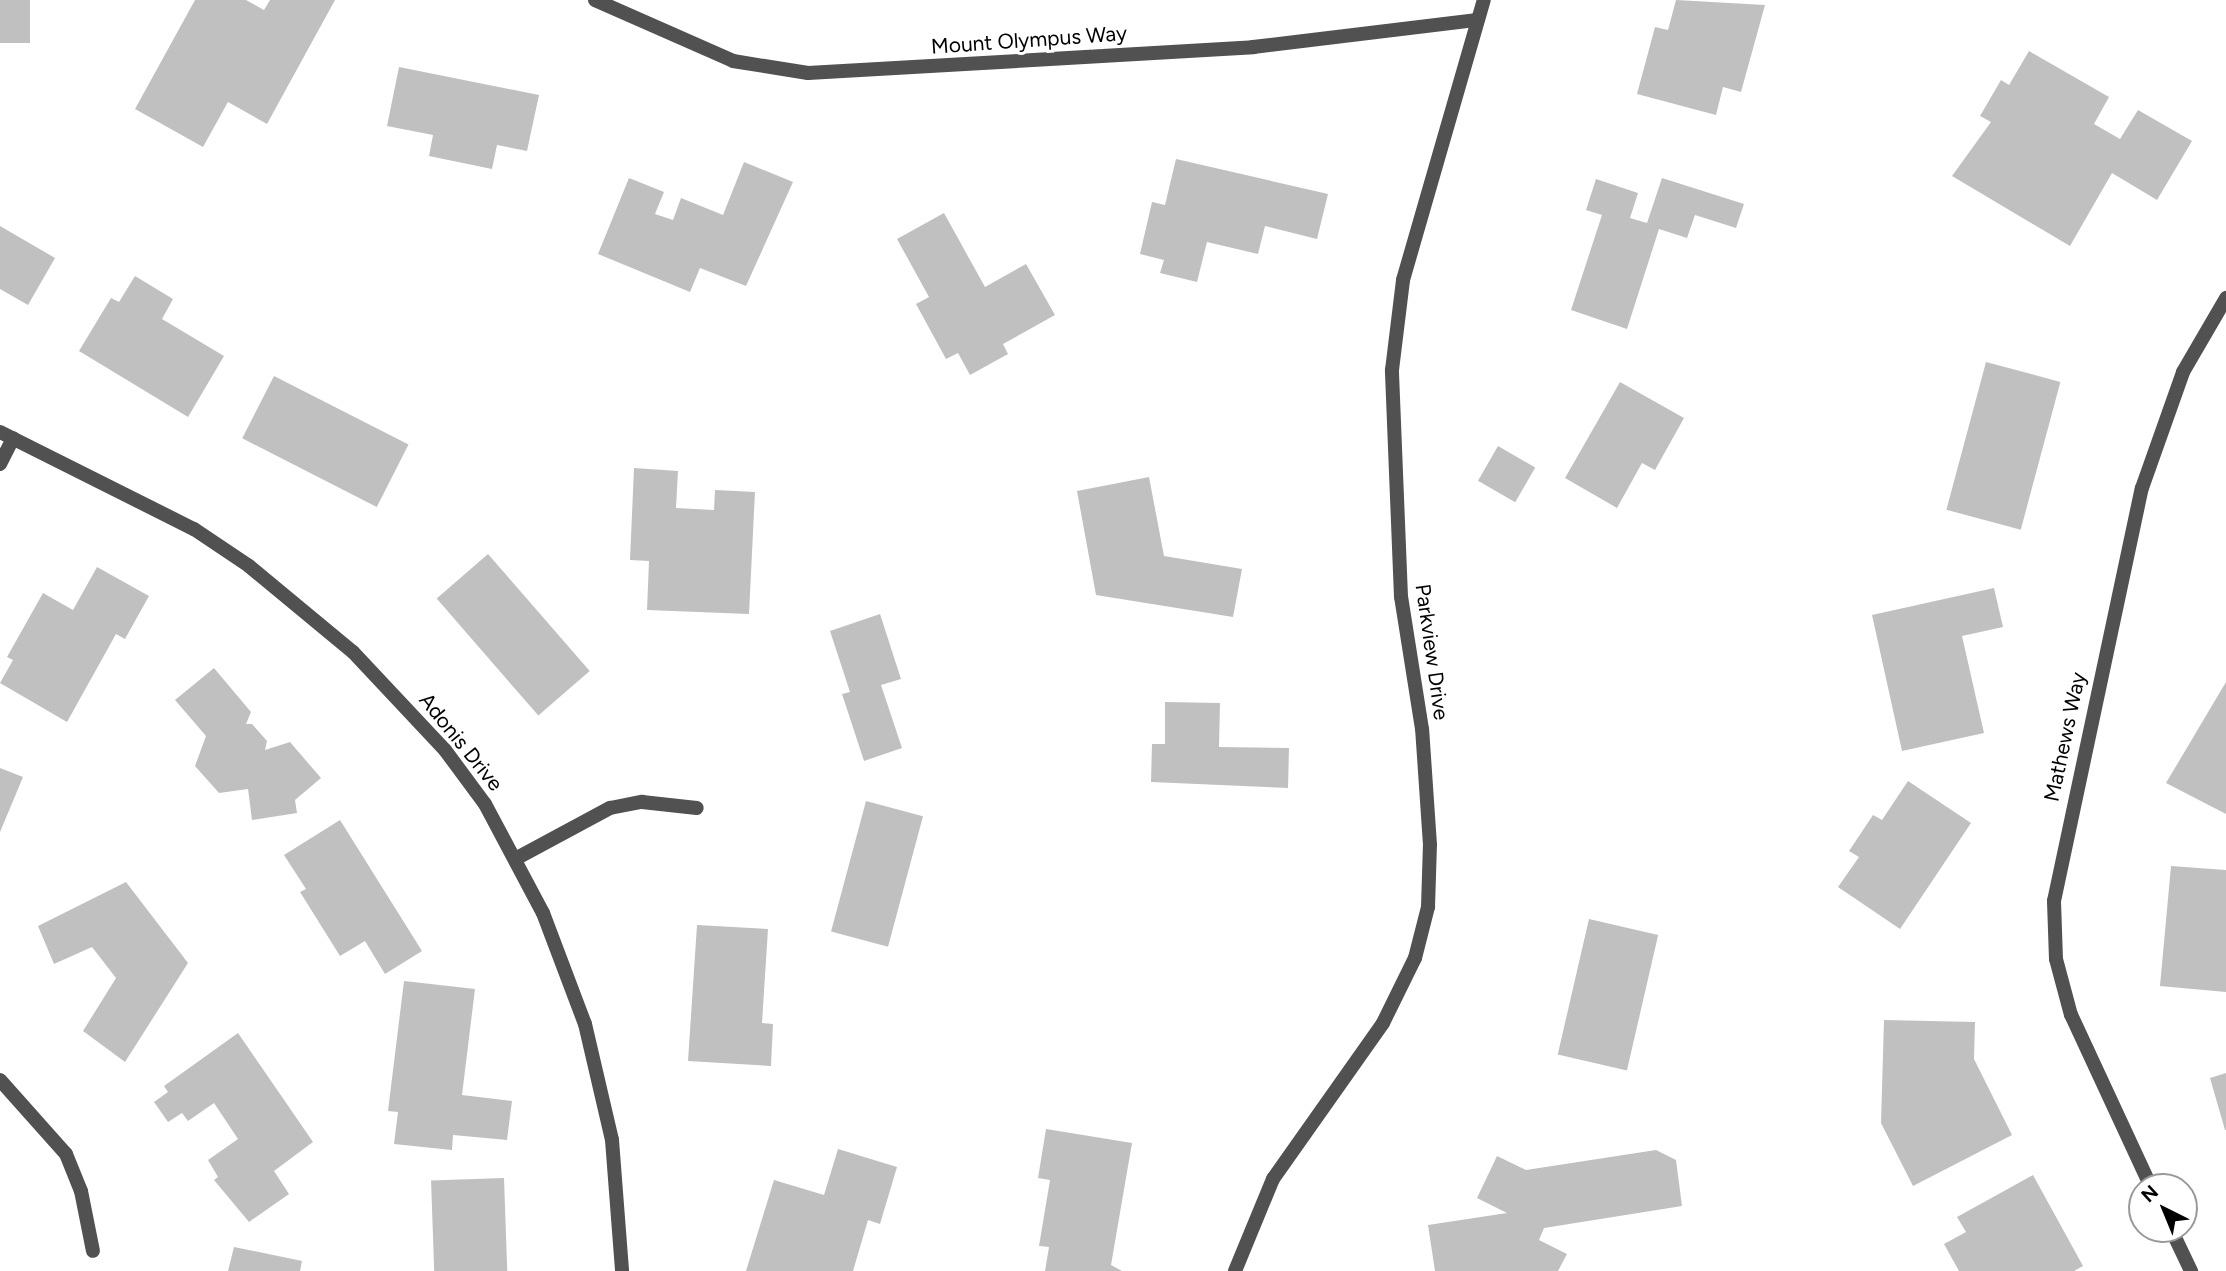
<!DOCTYPE html>
<style>
body{margin:0}
#map{position:relative;width:2226px;height:1271px;overflow:hidden;background:#fff;font-family:Figtree,sans-serif}
div>[style]{position:absolute}
.building>*{inset:0;background:#c0c0c0;transform-origin:0 0}
.street>*{height:14px;margin:-7px;padding:0 7px;transform-origin:7px;border-radius:7px;background:#515151}
span{translate:-50% -50%;white-space:nowrap;text-align:center;line-height:1.15;-webkit-text-stroke:6px #fff;paint-order:stroke}
.street-label{font-size:21px;color:#000}
.north{position:absolute;left:2128px;top:1173px;width:70px;height:70px;box-sizing:border-box;background:#fff;border:2px solid #999;border-radius:50%;rotate:317deg;font-size:19px;font-weight:700;line-height:28px;text-align:center;color:#000}
.north::after{content:'';display:block;margin:auto;width:24px;height:32px;background:#000;clip-path:polygon(50% 0,100% 100%,50% 72%,0 100%)}
</style>
<div id="map">
<div class="building">
<div style="left:0;top:0;width:30px;height:43px"></div>
<div style="clip-path:polygon(195px 0,246px 0,264px 10px,270px 0,335px 0,267px 124px,228px 102px,203px 147px,135px 109px)"></div>
<div style="clip-path:polygon(1676px 0,1765px 5px,1741px 92px,1723px 87px,1716px 115px,1637px 94px,1655px 27px,1668px 30px)"></div>
<div style="clip-path:polygon(2029px 51px,2109px 97px,2094px 124px,2120px 139px,2138px 110px,2192px 141px,2157px 200px,2112px 173px,2070px 246px,1952px 176px,1991px 122px,1980px 116px,2001px 80px,2009px 85px)"></div>
<div style="clip-path:polygon(399px 67px,539px 95px,527px 151px,497px 145px,492px 169px,429px 156px,433px 135px,387px 126px)"></div>
<div style="clip-path:polygon(1176px 159px,1328px 194px,1317px 239px,1265px 226px,1258px 254px,1207px 242px,1197px 282px,1160px 273px,1164px 260px,1140px 254px,1152px 202px,1165px 205px)"></div>
<div style="clip-path:polygon(744px 162px,793px 182px,746px 286px,700px 268px,690px 292px,598px 254px,629px 178px,664px 192px,655px 214px,673px 220px,681px 198px,723px 215px)"></div>
<div style="clip-path:polygon(1662px 178px,1744px 204px,1736px 228px,1695px 215px,1687px 238px,1659px 229px,1627px 329px,1571px 310px,1602px 215px,1586px 210px,1596px 179px,1638px 193px,1630px 218px,1647px 223px)"></div>
<div style="clip-path:polygon(944px 213px,985px 287px,1026px 264px,1055px 315px,1003px 344px,1008px 354px,970px 375px,958px 353px,946px 359px,916px 304px,929px 297px,897px 239px)"></div>
<div style="clip-path:polygon(0 226px,55px 258px,28px 305px,0 289px)"></div>
<div style="clip-path:polygon(135px 276px,173px 299px,162px 319px,224px 356px,188px 417px,79px 351px,111px 298px,119px 302px)"></div>
<div style="left:1986px;top:362px;width:77px;height:153px;rotate:15deg"></div>
<div style="left:274px;top:376px;width:151px;height:70px;rotate:27deg"></div>
<div style="clip-path:polygon(1620px 382px,1684px 418px,1655px 470px,1642px 463px,1617px 508px,1565px 478px)"></div>
<div style="left:1498px;top:446px;width:43px;height:40px;rotate:30deg"></div>
<div style="clip-path:polygon(634px 468px,678px 471px,676px 508px,714px 510px,715px 490px,755px 492px,749px 614px,647px 610px,649px 561px,630px 560px)"></div>
<div style="clip-path:polygon(1149px 477px,1164px 556px,1242px 569px,1233px 617px,1096px 595px,1077px 491px)"></div>
<div style="left:488px;top:554px;width:155px;height:68px;rotate:49deg"></div>
<div style="clip-path:polygon(97px 567px,149px 596px,125px 639px,116px 634px,67px 722px,0 683px,13px 660px,7px 657px,43px 593px,73px 610px)"></div>
<div style="clip-path:polygon(1994px 588px,2003px 627px,1962px 636px,1984px 733px,1902px 751px,1872px 615px)"></div>
<div style="clip-path:polygon(880px 614px,901px 679px,881px 685px,902px 748px,864px 761px,842px 694px,850px 692px,830px 631px)"></div>
<div style="clip-path:polygon(214px 668px,251px 712px,246px 724px,252px 724px,267px 741px,265px 750px,290px 742px,321px 778px,295px 800px,297px 813px,252px 820px,248px 789px,219px 793px,195px 766px,206px 736px,175px 700px)"></div>
<div style="clip-path:polygon(2226px 682px,2226px 814px,2166px 783px)"></div>
<div style="clip-path:polygon(1165px 702px,1220px 703px,1219px 747px,1289px 748px,1288px 788px,1151px 782px,1152px 744px,1165px 744px)"></div>
<div style="clip-path:polygon(0 768px,23px 777px,0 832px)"></div>
<div style="clip-path:polygon(1908px 781px,1971px 823px,1900px 929px,1838px 887px,1859px 857px,1849px 851px,1873px 815px,1882px 820px)"></div>
<div style="left:866px;top:801px;width:59px;height:135px;rotate:15deg"></div>
<div style="clip-path:polygon(340px 820px,422px 951px,385px 974px,365px 941px,340px 956px,300px 892px,306px 889px,284px 855px)"></div>
<div style="clip-path:polygon(2171px 866px,2226px 870px,2226px 992px,2160px 986px)"></div>
<div style="clip-path:polygon(126px 882px,188px 963px,125px 1062px,83px 1031px,116px 978px,92px 947px,54px 964px,38px 926px)"></div>
<div style="left:1589px;top:919px;width:71px;height:139px;rotate:13deg"></div>
<div style="clip-path:polygon(697px 925px,768px 929px,762px 1023px,773px 1024px,771px 1066px,688px 1061px)"></div>
<div style="clip-path:polygon(404px 981px,475px 989px,462px 1095px,512px 1101px,507px 1140px,453px 1135px,452px 1150px,394px 1144px,398px 1112px,388px 1111px)"></div>
<div style="clip-path:polygon(1884px 1020px,1975px 1022px,1974px 1059px,2012px 1135px,1913px 1186px,1881px 1123px)"></div>
<div style="clip-path:polygon(238px 1033px,313px 1142px,274px 1171px,289px 1194px,249px 1222px,214px 1180px,218px 1177px,208px 1160px,238px 1139px,214px 1103px,188px 1121px,182px 1113px,168px 1122px,154px 1102px,168px 1092px,164px 1086px)"></div>
<div style="clip-path:polygon(2226px 1073px,2226px 1130px,2225px 1130px,2210px 1078px)"></div>
<div style="clip-path:polygon(1046px 1129px,1132px 1143px,1111px 1265px,1122px 1271px,1045px 1271px,1049px 1247px,1039px 1246px,1050px 1180px,1038px 1178px)"></div>
<div style="clip-path:polygon(838px 1149px,897px 1167px,880px 1224px,868px 1220px,853px 1271px,746px 1271px,774px 1180px,824px 1195px)"></div>
<div style="clip-path:polygon(1656px 1150px,1676px 1160px,1682px 1206px,1544px 1228px,1539px 1240px,1567px 1254px,1558px 1271px,1435px 1271px,1428px 1225px,1507px 1213px,1477px 1198px,1497px 1156px,1526px 1170px)"></div>
<div style="clip-path:polygon(2033px 1175px,2083px 1266px,2074px 1271px,1959px 1271px,1944px 1244px,1966px 1232px,1957px 1217px)"></div>
<div style="left:504px;top:1178px;width:93px;height:73px;rotate:88deg"></div>
<div style="clip-path:polygon(234px 1247px,302px 1261px,300px 1271px,228px 1271px)"></div>
</div>
<div class="street">
<div style="left:595px;top:0;width:151px;rotate:23.8deg"></div>
<div style="left:733px;top:61px;width:76px;rotate:9.1deg"></div>
<div style="left:808px;top:73px;width:446px;rotate:-3.3deg"></div>
<div style="left:1253px;top:47px;width:226px;rotate:-6.9deg"></div>
<div style="left:0;top:432px;width:217px;rotate:26.6deg"></div>
<div style="left:194px;top:529px;width:66px;rotate:33.9deg"></div>
<div style="left:249px;top:566px;width:135px;rotate:39.6deg"></div>
<div style="left:353px;top:652px;width:134px;rotate:46.8deg"></div>
<div style="left:445px;top:750px;width:67px;rotate:53.5deg"></div>
<div style="left:485px;top:804px;width:123px;rotate:62deg"></div>
<div style="left:543px;top:913px;width:119px;rotate:69.3deg"></div>
<div style="left:585px;top:1024px;width:119px;rotate:76.9deg"></div>
<div style="left:612px;top:1140px;width:131px;rotate:85.6deg"></div>
<div style="left:0;top:464px;width:29px;rotate:-63deg"></div>
<div style="left:517px;top:858px;width:106px;rotate:-28.3deg"></div>
<div style="left:610px;top:808px;width:33px;rotate:-11deg"></div>
<div style="left:642px;top:802px;width:55px;rotate:6.2deg"></div>
<div style="left:0;top:1080px;width:99px;rotate:48.3deg"></div>
<div style="left:66px;top:1154px;width:40px;rotate:68deg"></div>
<div style="left:81px;top:1191px;width:61px;rotate:78.7deg"></div>
<div style="left:2151px;top:1187px;width:190px;rotate:-114.9deg"></div>
<div style="left:2071px;top:1015px;width:58px;rotate:-105deg"></div>
<div style="left:2056px;top:959px;width:58px;rotate:-92deg"></div>
<div style="left:2054px;top:901px;width:422px;rotate:-78deg"></div>
<div style="left:2142px;top:488px;width:123px;rotate:-70.5deg"></div>
<div style="left:2183px;top:372px;width:86px;rotate:-59.8deg"></div>
<div style="left:2171px;top:1229px;width:47px;rotate:64.5deg"></div>
<div style="left:1235px;top:1271px;width:100px;rotate:-67.6deg"></div>
<div style="left:1273px;top:1179px;width:191px;rotate:-54.8deg"></div>
<div style="left:1383px;top:1023px;width:72px;rotate:-63.8deg"></div>
<div style="left:1415px;top:958px;width:53px;rotate:-75.7deg"></div>
<div style="left:1428px;top:907px;width:62px;rotate:-88.2deg"></div>
<div style="left:1430px;top:845px;width:116px;rotate:-93.9deg"></div>
<div style="left:1422px;top:729px;width:134px;rotate:-99deg"></div>
<div style="left:1401px;top:597px;width:227px;rotate:-92.3deg"></div>
<div style="left:1392px;top:370px;width:91px;rotate:-83deg"></div>
<div style="left:1403px;top:280px;width:291px;rotate:-73.9deg"></div>
</div>
<div class="street-label">
<span style="left:1029px;top:40px;rotate:-4deg">Mount Olympus Way</span>
<span style="left:1432px;top:652px;rotate:82deg">Parkview Drive</span>
<span style="left:2065px;top:737px;rotate:-78deg">Mathews Way</span>
<span style="left:461px;top:742px;rotate:51deg">Adonis Drive</span>
</div>
<div class="north">N</div>
</div>
